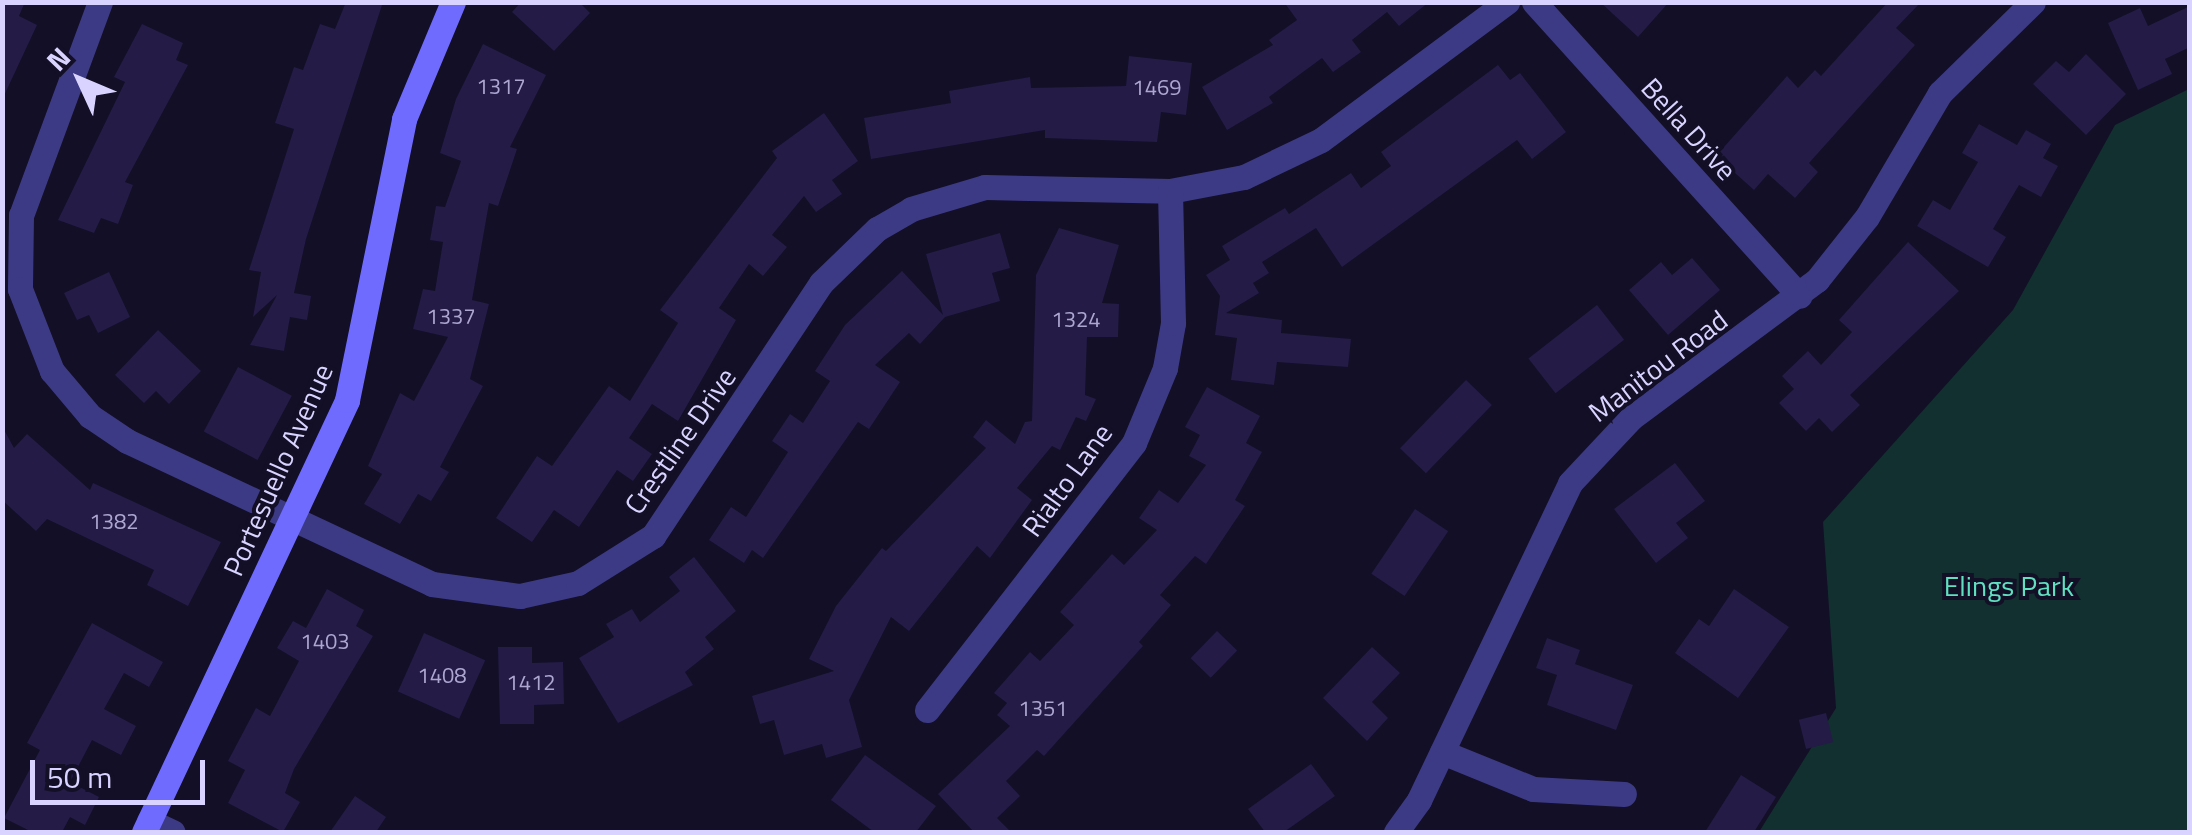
<!DOCTYPE html>
<style>
body{margin:0}
#map{position:relative;width:2192px;height:835px;overflow:hidden;background:#130f26;font-family:"Titillium Web",sans-serif}
div>[style]{position:absolute}
.green>*{inset:0;background:#12302f}
.building>*{inset:0;background:#241b47;transform-origin:0 0}
.street>*{height:25px;margin:-12.5px;padding:0 12.5px;transform-origin:12.5px;border-radius:12.5px;background:#3d3a85}
.secondary>*{height:25px;margin:-12.5px;padding:0 12.5px;transform-origin:12.5px;border-radius:12.5px;background:#6f6bff}
span{translate:-50% -50%;white-space:nowrap;text-align:center;line-height:1.15;-webkit-text-stroke:8px #130f26;paint-order:stroke}
.number-label{font-size:22px;color:#aca6d1}
.number-label span{-webkit-text-stroke-width:0}
.street-label{font-size:28px;color:#d9d4ff}
.park-label{font-size:28px;color:#5fe0c0}
.frame{position:absolute;inset:0;border:5px solid #d9d4ff;pointer-events:none}
.north{position:absolute;left:30px;top:30px;width:100px;height:100px;-webkit-text-stroke:8px #130f26;paint-order:stroke;rotate:314deg;font-size:28px;font-weight:700;line-height:40px;text-align:center;color:#d9d4ff}
.north::after{content:'';display:block;margin:auto;width:35px;height:45px;background:#d9d4ff;clip-path:polygon(50% 0,100% 100%,50% 72%,0 100%)}
.scale{position:absolute;left:30px;top:760px;width:175px;height:45px;box-sizing:border-box;border:5px solid #d9d4ff;border-top:0;padding-left:12px;font-size:30px;line-height:35px;white-space:nowrap;color:#d9d4ff;-webkit-text-stroke:8px #130f26;paint-order:stroke}
</style>
<div id="map">
<div class="green">
<div style="clip-path:polygon(2189px 89px,2189px 832px,1759px 832px,1836px 708px,1823px 522px,2013px 310px,2115px 125px)"></div>
</div>
<div class="building">
<div style="clip-path:polygon(2px 2px,25px 2px,19px 16px,37px 25px,2px 100px)"></div>
<div style="clip-path:polygon(346px 2px,383px 2px,306px 239px,294px 293px,311px 296px,307px 320px,290px 317px,284px 351px,250px 345px,277px 295px,253px 317px,261px 272px,249px 270px,294px 129px,275px 123px,294px 67px,303px 70px,320px 24px,335px 29px)"></div>
<div style="clip-path:polygon(521px 2px,579px 2px,590px 13px,554px 51px,512px 12px)"></div>
<div style="clip-path:polygon(1284px 2px,1429px 2px,1399px 26px,1387px 12px,1352px 40px,1361px 52px,1333px 72px,1322px 58px,1269px 97px,1273px 103px,1227px 130px,1202px 87px,1273px 45px,1269px 40px,1297px 20px)"></div>
<div style="clip-path:polygon(1600px 2px,1669px 2px,1638px 37px)"></div>
<div style="clip-path:polygon(1888px 2px,1921px 2px,1896px 28px,1915px 45px,1809px 163px,1818px 172px,1795px 198px,1768px 174px,1754px 190px,1716px 156px,1787px 76px,1798px 88px,1815px 70px,1821px 76px)"></div>
<div style="clip-path:polygon(2190px 6px,2190px 47px,2165px 59px,2172px 74px,2138px 90px,2108px 23px,2140px 8px,2148px 26px)"></div>
<div style="clip-path:polygon(142px 24px,183px 43px,176px 60px,188px 65px,125px 182px,133px 185px,118px 224px,101px 218px,94px 233px,58px 220px,125px 82px,114px 77px)"></div>
<div style="clip-path:polygon(483px 44px,546px 75px,510px 147px,517px 149px,498px 206px,489px 203px,472px 300px,489px 304px,470px 379px,483px 386px,440px 467px,449px 472px,431px 501px,418px 494px,400px 524px,364px 504px,382px 474px,368px 466px,400px 393px,414px 401px,448px 337px,413px 329px,423px 289px,435px 291px,443px 242px,430px 240px,436px 206px,445px 207px,461px 161px,440px 153px,456px 99px)"></div>
<div style="clip-path:polygon(2086px 54px,2126px 94px,2086px 135px,2033px 84px,2056px 61px,2069px 72px)"></div>
<div style="clip-path:polygon(1129px 56px,1192px 63px,1186px 115px,1161px 112px,1157px 142px,1045px 138px,1045px 130px,871px 159px,864px 118px,951px 103px,949px 91px,1030px 77px,1031px 88px,1126px 86px)"></div>
<div style="clip-path:polygon(1498px 65px,1510px 80px,1520px 73px,1566px 132px,1532px 159px,1517px 140px,1342px 267px,1316px 228px,1262px 262px,1269px 273px,1253px 283px,1259px 293px,1226px 313px,1282px 320px,1281px 333px,1351px 339px,1348px 367px,1277px 362px,1274px 385px,1231px 380px,1237px 338px,1215px 335px,1220px 296px,1206px 275px,1230px 260px,1222px 246px,1285px 208px,1289px 214px,1351px 173px,1361px 188px,1391px 166px,1381px 152px)"></div>
<div style="clip-path:polygon(824px 113px,858px 161px,832px 180px,842px 194px,816px 212px,804px 196px,772px 235px,787px 247px,763px 276px,749px 264px,719px 308px,736px 320px,678px 421px,652px 404px,629px 438px,652px 454px,633px 481px,617px 470px,579px 527px,554px 510px,532px 542px,496px 518px,537px 456px,552px 466px,609px 386px,630px 401px,678px 323px,660px 310px,777px 158px,772px 151px)"></div>
<div style="clip-path:polygon(1979px 124px,2017px 145px,2026px 130px,2051px 144px,2043px 158px,2058px 166px,2041px 197px,2019px 185px,1993px 229px,2006px 237px,1988px 267px,1917px 226px,1933px 200px,1950px 210px,1978px 162px,1962px 153px)"></div>
<div style="clip-path:polygon(1059px 228px,1119px 245px,1102px 303px,1119px 304px,1118px 337px,1087px 337px,1085px 395px,1096px 399px,1086px 421px,1076px 417px,1060px 450px,1052px 446px,1017px 488px,1032px 500px,990px 558px,977px 546px,909px 631px,891px 617px,849px 700px,862px 747px,826px 758px,822px 744px,784px 755px,774px 720px,760px 724px,752px 696px,834px 671px,809px 659px,836px 606px,882px 548px,886px 551px,986px 448px,973px 437px,986px 420px,1015px 444px,1025px 422px,1032px 421px,1036px 275px)"></div>
<div style="clip-path:polygon(1000px 233px,1010px 268px,992px 273px,1000px 301px,945px 317px,920px 344px,909px 333px,875px 365px,900px 382px,869px 429px,858px 422px,763px 558px,752px 550px,744px 563px,709px 540px,731px 507px,746px 517px,788px 452px,772px 441px,790px 414px,803px 423px,830px 381px,815px 371px,845px 325px,902px 271px,943px 315px,926px 254px)"></div>
<div style="clip-path:polygon(1908px 242px,1959px 291px,1850px 395px,1860px 405px,1832px 432px,1819px 418px,1806px 431px,1779px 403px,1794px 389px,1782px 376px,1808px 351px,1821px 365px,1852px 332px,1839px 320px)"></div>
<div style="clip-path:polygon(1692px 258px,1720px 290px,1668px 335px,1629px 290px,1661px 262px,1672px 275px)"></div>
<div style="clip-path:polygon(109px 272px,130px 317px,98px 333px,89px 315px,77px 320px,64px 293px)"></div>
<div style="left:1597px;top:305px;width:44px;height:87px;rotate:52deg"></div>
<div style="clip-path:polygon(158px 330px,201px 371px,169px 404px,156px 391px,144px 403px,115px 375px)"></div>
<div style="left:238px;top:367px;width:61px;height:73px;rotate:28deg"></div>
<div style="left:1466px;top:380px;width:36px;height:95px;rotate:44deg"></div>
<div style="clip-path:polygon(1207px 387px,1260px 416px,1246px 443px,1262px 452px,1235px 500px,1245px 506px,1206px 564px,1195px 556px,1160px 595px,1171px 605px,1139px 642px,1143px 646px,1044px 756px,1037px 750px,1006px 781px,1020px 796px,997px 818px,1011px 832px,974px 832px,938px 794px,1010px 726px,997px 715px,1007px 703px,994px 693px,1030px 652px,1040px 661px,1074px 625px,1060px 612px,1112px 554px,1124px 565px,1157px 530px,1139px 518px,1159px 490px,1178px 503px,1206px 465px,1189px 456px,1200px 435px,1185px 427px)"></div>
<div style="clip-path:polygon(2px 426px,14px 448px,27px 434px,90px 490px,93px 483px,221px 542px,188px 606px,147px 585px,154px 570px,47px 519px,36px 531px,2px 500px)"></div>
<div style="clip-path:polygon(1675px 463px,1705px 501px,1676px 523px,1688px 538px,1656px 563px,1614px 509px)"></div>
<div style="left:1415px;top:509px;width:40px;height:78px;rotate:34deg"></div>
<div style="clip-path:polygon(694px 557px,736px 611px,705px 637px,714px 649px,685px 672px,693px 685px,618px 723px,579px 658px,614px 637px,606px 624px,632px 609px,640px 622px,680px 591px,669px 577px)"></div>
<div style="clip-path:polygon(327px 589px,364px 610px,356px 626px,373px 636px,294px 769px,285px 793px,300px 802px,283px 832px,228px 803px,245px 770px,228px 761px,256px 708px,270px 716px,299px 661px,277px 648px,293px 621px,306px 628px)"></div>
<div style="clip-path:polygon(1734px 589px,1789px 627px,1738px 698px,1675px 653px,1699px 619px,1709px 626px)"></div>
<div style="clip-path:polygon(92px 623px,163px 662px,149px 687px,124px 673px,104px 709px,136px 726px,121px 755px,92px 740px,70px 782px,99px 797px,85px 825px,70px 817px,62px 832px,32px 832px,4px 818px,40px 750px,27px 743px)"></div>
<div style="left:1217px;top:631px;width:28px;height:38px;rotate:44deg"></div>
<div style="left:424px;top:633px;width:67px;height:64px;rotate:24deg"></div>
<div style="clip-path:polygon(1547px 638px,1580px 650px,1575px 664px,1633px 685px,1616px 730px,1547px 705px,1557px 675px,1536px 668px)"></div>
<div style="clip-path:polygon(498px 647px,532px 647px,532px 663px,563px 662px,564px 704px,534px 705px,534px 724px,500px 724px)"></div>
<div style="clip-path:polygon(1372px 647px,1400px 673px,1372px 702px,1388px 718px,1367px 741px,1323px 698px)"></div>
<div style="left:1826px;top:713px;width:30px;height:28px;rotate:76deg"></div>
<div style="clip-path:polygon(865px 755px,936px 806px,916px 832px,874px 832px,831px 800px)"></div>
<div style="clip-path:polygon(1311px 764px,1335px 796px,1284px 832px,1265px 832px,1248px 809px)"></div>
<div style="clip-path:polygon(1741px 775px,1776px 797px,1754px 832px,1705px 832px)"></div>
<div style="clip-path:polygon(355px 796px,386px 817px,376px 832px,330px 832px)"></div>
</div>
<div class="street">
<div style="left:100px;top:2px;width:227px;rotate:110.3deg"></div>
<div style="left:21px;top:215px;width:74px;rotate:90.8deg"></div>
<div style="left:20px;top:289px;width:88px;rotate:68.7deg"></div>
<div style="left:52px;top:371px;width:59px;rotate:49.8deg"></div>
<div style="left:90px;top:416px;width:45px;rotate:34deg"></div>
<div style="left:127px;top:441px;width:337px;rotate:25.1deg"></div>
<div style="left:432px;top:584px;width:89px;rotate:7.8deg"></div>
<div style="left:520px;top:596px;width:59px;rotate:-12.6deg"></div>
<div style="left:578px;top:583px;width:89px;rotate:-32.1deg"></div>
<div style="left:653px;top:536px;width:304px;rotate:-56.4deg"></div>
<div style="left:821px;top:283px;width:78px;rotate:-44deg"></div>
<div style="left:877px;top:229px;width:39px;rotate:-30deg"></div>
<div style="left:911px;top:209px;width:77px;rotate:-16.6deg"></div>
<div style="left:985px;top:187px;width:185px;rotate:1.2deg"></div>
<div style="left:1170px;top:191px;width:75px;rotate:-10.7deg"></div>
<div style="left:1244px;top:177px;width:85px;rotate:-25.7deg"></div>
<div style="left:1321px;top:140px;width:232px;rotate:-36.6deg"></div>
<div style="left:1534px;top:2px;width:396px;rotate:47.9deg"></div>
<div style="left:927px;top:710px;width:338px;rotate:-52.2deg"></div>
<div style="left:1134px;top:443px;width:81px;rotate:-67.5deg"></div>
<div style="left:1165px;top:368px;width:46px;rotate:-79.9deg"></div>
<div style="left:1173px;top:323px;width:132px;rotate:-91.3deg"></div>
<div style="left:1442px;top:752px;width:98px;rotate:22.1deg"></div>
<div style="left:1533px;top:789px;width:91px;rotate:3.1deg"></div>
<div style="left:149px;top:821px;width:26px;rotate:25deg"></div>
<div style="left:1396px;top:832px;width:39px;rotate:-54deg"></div>
<div style="left:1419px;top:800px;width:351px;rotate:-64.5deg"></div>
<div style="left:1570px;top:483px;width:89px;rotate:-46.8deg"></div>
<div style="left:1631px;top:418px;width:232px;rotate:-36.6deg"></div>
<div style="left:1817px;top:280px;width:80px;rotate:-51.6deg"></div>
<div style="left:1867px;top:217px;width:144px;rotate:-59.5deg"></div>
<div style="left:1940px;top:93px;width:130px;rotate:-44.4deg"></div>
</div>
<div class="secondary">
<div style="left:144px;top:832px;width:477px;rotate:-64.8deg"></div>
<div style="left:347px;top:400px;width:287px;rotate:-78.5deg"></div>
<div style="left:404px;top:119px;width:127px;rotate:-67.3deg"></div>
</div>
<div class="number-label">
<span style="left:501px;top:87px">1317</span>
<span style="left:1157px;top:88px">1469</span>
<span style="left:451px;top:317px">1337</span>
<span style="left:1076px;top:320px">1324</span>
<span style="left:114px;top:522px">1382</span>
<span style="left:325px;top:642px">1403</span>
<span style="left:442px;top:676px">1408</span>
<span style="left:531px;top:683px">1412</span>
<span style="left:1043px;top:709px">1351</span>
</div>
<div class="street-label">
<span style="left:1689px;top:129px;rotate:48deg">Bella Drive</span>
<span style="left:1658px;top:366px;rotate:-37deg">Manitou Road</span>
<span style="left:680px;top:441px;rotate:-55deg">Crestline Drive</span>
<span style="left:278px;top:470px;rotate:-66deg">Portesuello Avenue</span>
<span style="left:1067px;top:480px;rotate:-54deg">Rialto Lane</span>
</div>
<div class="park-label">
<span style="left:2009px;top:586px">Elings Park</span>
</div>
<div class="frame"></div>
<div class="north">N</div>
<div class="scale">50 m</div>
</div>
